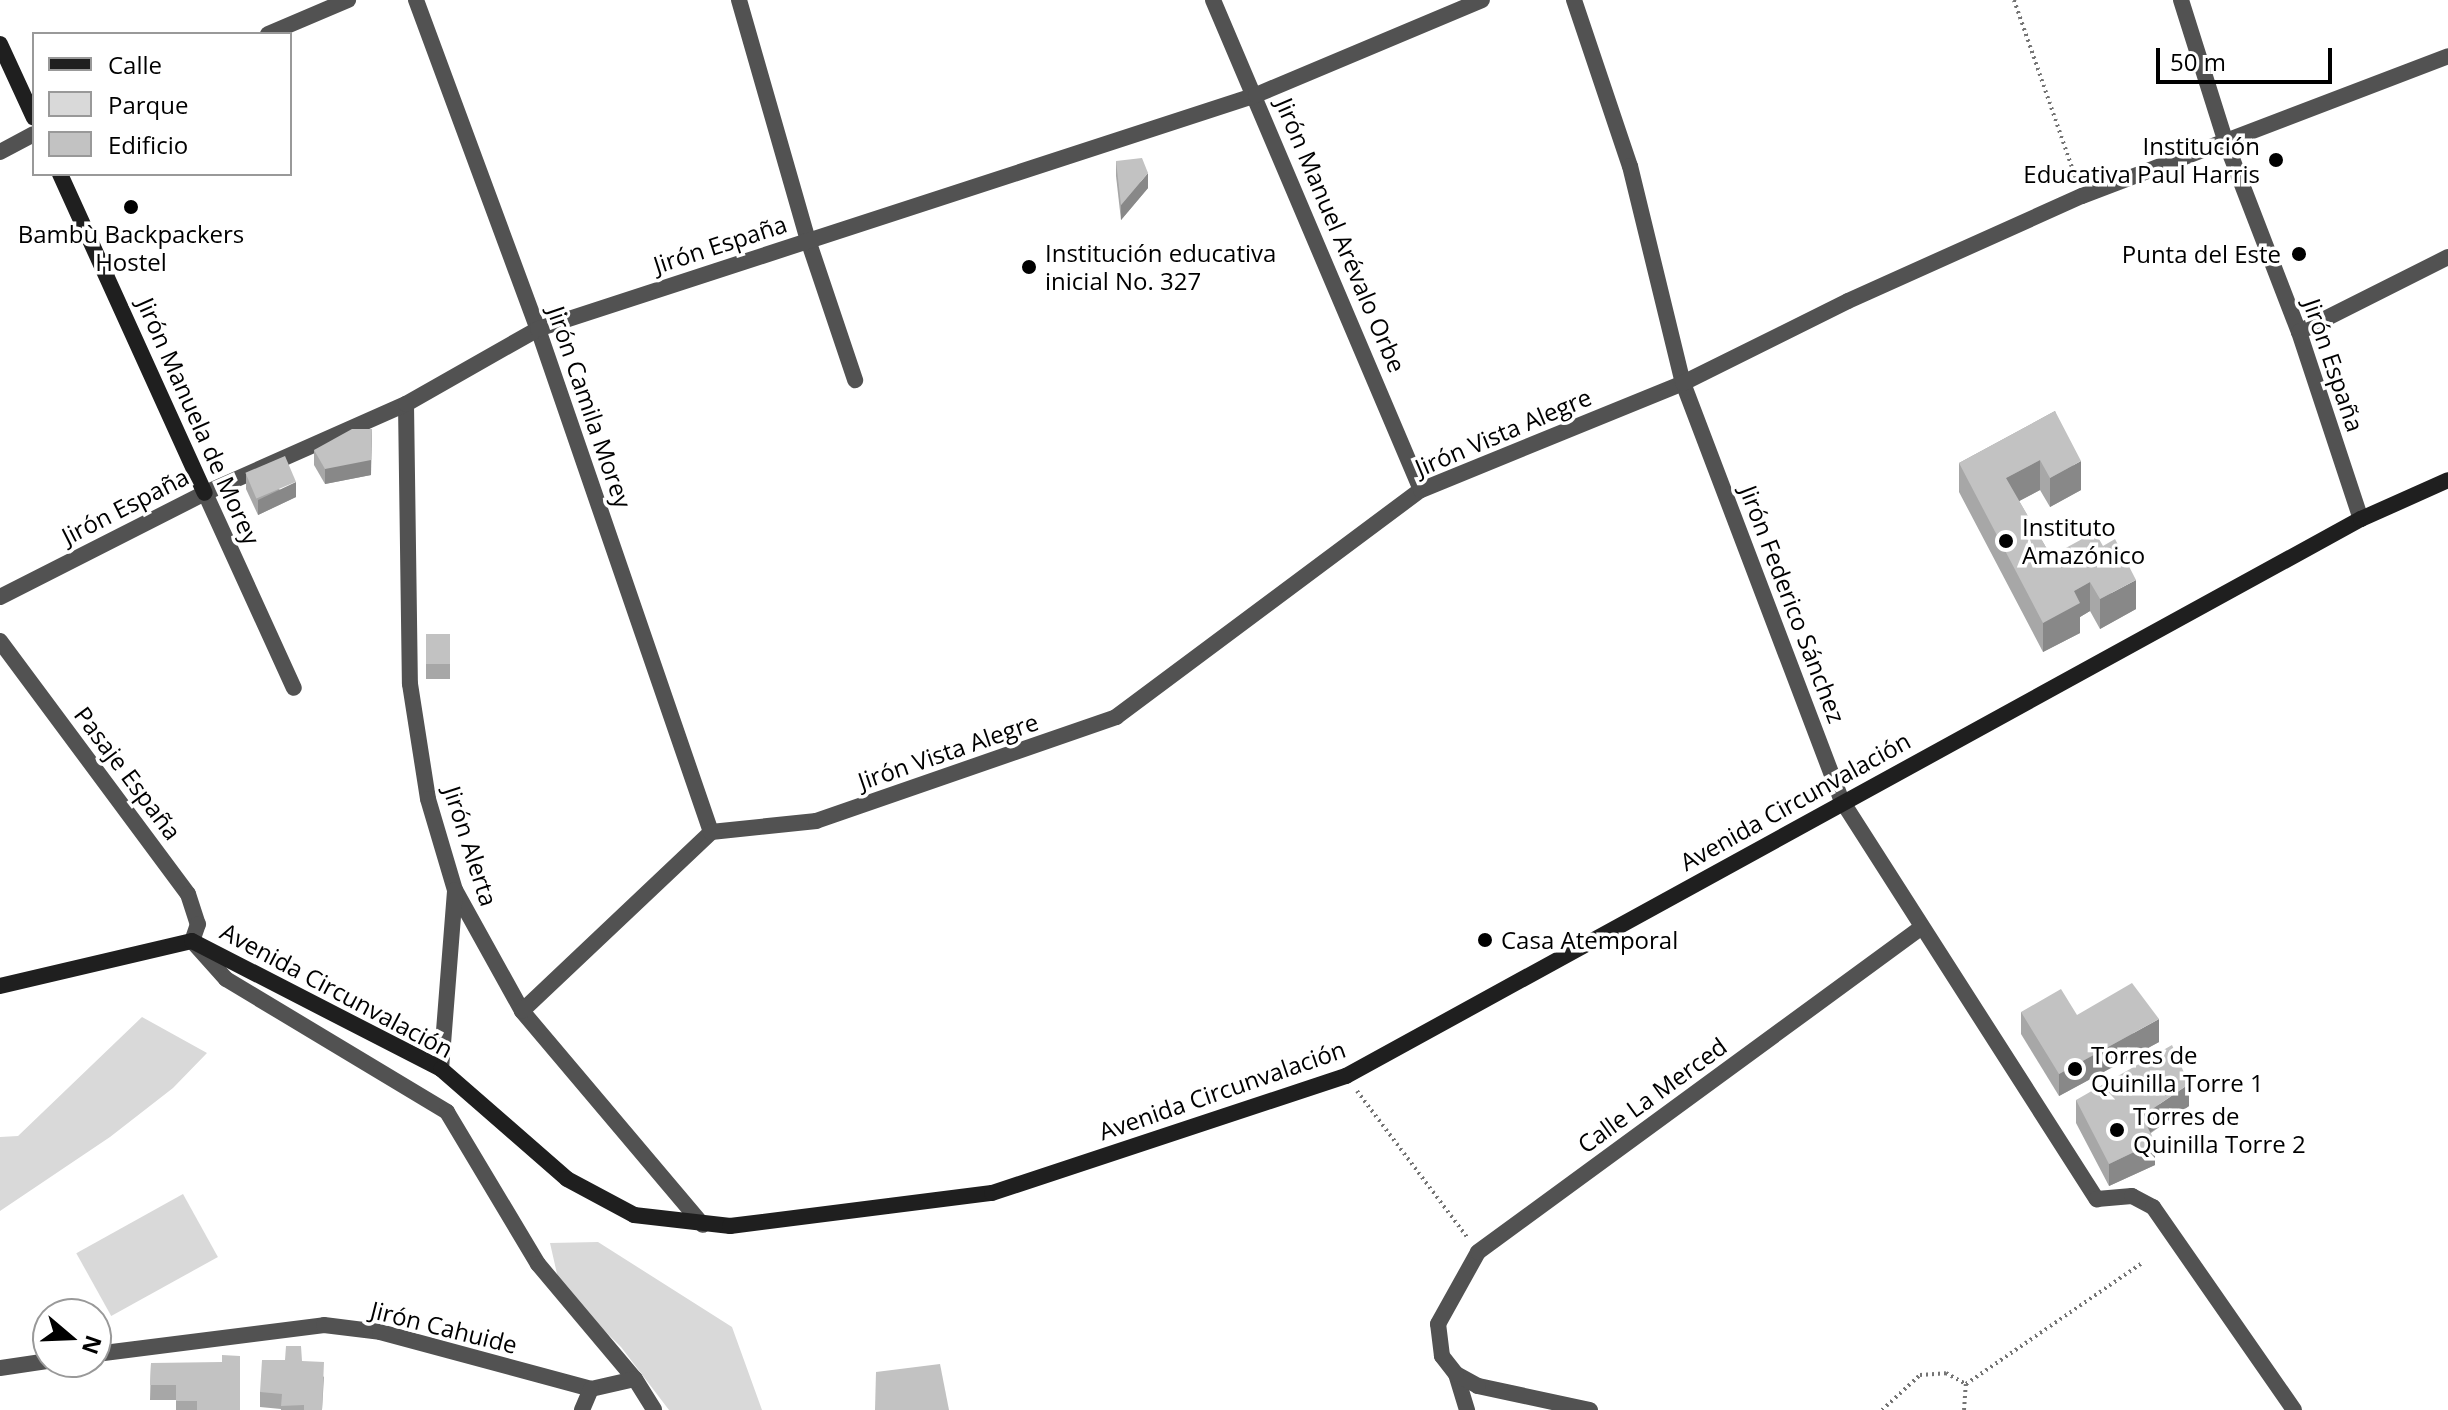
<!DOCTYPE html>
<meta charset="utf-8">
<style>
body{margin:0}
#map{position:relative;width:2448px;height:1410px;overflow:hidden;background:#fff;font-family:"Open Sans",sans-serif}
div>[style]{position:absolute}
.green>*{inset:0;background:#d9d9d9;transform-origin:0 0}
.path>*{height:4px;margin-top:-2px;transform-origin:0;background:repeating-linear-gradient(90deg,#747474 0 2px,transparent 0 6px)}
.street>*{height:16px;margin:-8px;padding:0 8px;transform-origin:8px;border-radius:8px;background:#525252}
.secondary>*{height:16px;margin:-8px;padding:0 8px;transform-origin:8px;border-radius:8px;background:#1f1f1f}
.wall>*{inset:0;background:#a7a7a7;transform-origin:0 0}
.shaded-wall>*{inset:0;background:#888}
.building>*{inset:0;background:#c2c2c2;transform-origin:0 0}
.dots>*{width:22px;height:22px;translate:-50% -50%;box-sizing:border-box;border:4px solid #fff;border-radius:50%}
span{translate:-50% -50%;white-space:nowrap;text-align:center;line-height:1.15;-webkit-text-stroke:7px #fff;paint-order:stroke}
.poi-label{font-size:24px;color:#000}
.right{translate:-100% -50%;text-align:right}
.left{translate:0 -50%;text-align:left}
.street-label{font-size:24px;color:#000}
.legend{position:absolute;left:32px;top:32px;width:260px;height:144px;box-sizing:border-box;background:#fff;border:2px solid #999;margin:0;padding:10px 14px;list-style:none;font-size:24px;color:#000}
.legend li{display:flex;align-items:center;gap:16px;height:40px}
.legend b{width:40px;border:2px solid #999}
.north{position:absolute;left:32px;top:1298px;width:80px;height:80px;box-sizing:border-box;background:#fff;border:2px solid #999;border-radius:50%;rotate:109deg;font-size:22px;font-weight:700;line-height:32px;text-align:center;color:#000}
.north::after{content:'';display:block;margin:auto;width:28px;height:36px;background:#000;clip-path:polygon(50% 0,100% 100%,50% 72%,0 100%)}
.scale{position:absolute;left:2156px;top:48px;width:176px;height:36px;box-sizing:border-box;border:4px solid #000;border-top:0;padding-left:10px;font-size:24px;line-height:28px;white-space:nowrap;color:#000;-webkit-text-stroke:6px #fff;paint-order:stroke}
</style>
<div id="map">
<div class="green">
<div style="clip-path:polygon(142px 1017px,207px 1053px,173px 1088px,110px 1137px,0 1211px,0 1137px,18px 1136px)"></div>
<div style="left:183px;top:1194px;width:72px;height:122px;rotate:61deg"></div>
<div style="clip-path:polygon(598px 1242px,732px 1327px,762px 1410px,669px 1410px,621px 1347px,560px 1287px,550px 1243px)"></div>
</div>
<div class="path">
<div style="left:2014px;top:0;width:189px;rotate:70.9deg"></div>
<div style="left:1357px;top:1091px;width:183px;rotate:53deg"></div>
<div style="left:1966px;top:1384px;width:214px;rotate:-34.5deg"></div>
<div style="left:1882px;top:1410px;width:52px;rotate:-42.6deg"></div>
<div style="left:1920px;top:1375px;width:26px;rotate:-4deg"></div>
<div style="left:1946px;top:1373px;width:23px;rotate:29deg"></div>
<div style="left:1964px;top:1410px;width:26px;rotate:-86deg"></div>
</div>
<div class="street">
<div style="left:416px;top:0;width:351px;rotate:69.7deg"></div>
<div style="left:538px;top:329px;width:532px;rotate:71.02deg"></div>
<div style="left:739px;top:0;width:250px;rotate:74deg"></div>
<div style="left:808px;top:240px;width:148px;rotate:71.4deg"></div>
<div style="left:1213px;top:0;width:532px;rotate:67deg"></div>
<div style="left:1574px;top:0;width:175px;rotate:71.4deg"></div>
<div style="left:1630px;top:166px;width:223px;rotate:76.3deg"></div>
<div style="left:1683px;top:383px;width:447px;rotate:69.2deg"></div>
<div style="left:1842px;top:801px;width:473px;rotate:57.4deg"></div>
<div style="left:2097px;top:1199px;width:35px;rotate:-5deg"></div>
<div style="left:2132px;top:1196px;width:24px;rotate:28deg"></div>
<div style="left:2153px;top:1207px;width:247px;rotate:55.2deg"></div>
<div style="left:2181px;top:0;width:150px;rotate:72.5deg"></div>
<div style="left:2226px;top:143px;width:203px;rotate:68.9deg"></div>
<div style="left:2299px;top:332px;width:197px;rotate:71.7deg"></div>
<div style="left:268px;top:34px;width:87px;rotate:-23deg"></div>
<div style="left:0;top:152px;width:38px;rotate:-28deg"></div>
<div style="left:2299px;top:332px;width:167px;rotate:-26.7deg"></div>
<div style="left:406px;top:404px;width:280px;rotate:89.2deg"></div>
<div style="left:410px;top:684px;width:116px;rotate:81.1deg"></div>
<div style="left:428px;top:799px;width:95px;rotate:73.5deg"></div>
<div style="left:455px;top:890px;width:138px;rotate:61deg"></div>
<div style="left:522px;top:1011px;width:280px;rotate:49.8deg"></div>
<div style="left:205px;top:493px;width:214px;rotate:65.5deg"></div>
<div style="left:0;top:597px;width:230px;rotate:-26.9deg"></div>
<div style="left:205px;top:493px;width:220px;rotate:-23.9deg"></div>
<div style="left:406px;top:404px;width:152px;rotate:-29.6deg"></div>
<div style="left:538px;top:329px;width:755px;rotate:-18.05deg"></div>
<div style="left:1256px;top:95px;width:245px;rotate:-22.8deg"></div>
<div style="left:0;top:641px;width:315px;rotate:53.4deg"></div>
<div style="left:188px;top:894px;width:32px;rotate:72deg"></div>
<div style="left:198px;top:924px;width:18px;rotate:109deg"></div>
<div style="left:192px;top:941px;width:51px;rotate:48.2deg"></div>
<div style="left:226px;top:979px;width:258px;rotate:31deg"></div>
<div style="left:447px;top:1112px;width:177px;rotate:59.1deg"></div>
<div style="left:538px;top:1264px;width:150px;rotate:49.9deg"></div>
<div style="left:635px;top:1379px;width:36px;rotate:58deg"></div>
<div style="left:522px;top:1011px;width:260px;rotate:-43.4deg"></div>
<div style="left:711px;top:832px;width:106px;rotate:-6deg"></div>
<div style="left:816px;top:821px;width:318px;rotate:-19.1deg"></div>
<div style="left:1116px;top:717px;width:380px;rotate:-36.7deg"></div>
<div style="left:1421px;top:490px;width:283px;rotate:-22.2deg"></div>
<div style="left:1683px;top:383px;width:184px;rotate:-26.4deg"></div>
<div style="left:1848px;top:301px;width:256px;rotate:-24.2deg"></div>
<div style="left:2082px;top:196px;width:392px;rotate:-20.9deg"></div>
<div style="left:441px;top:1069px;width:179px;rotate:-85.5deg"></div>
<div style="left:96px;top:1354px;width:230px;rotate:-7.2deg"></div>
<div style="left:324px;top:1325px;width:56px;rotate:7.1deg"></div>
<div style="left:380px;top:1332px;width:219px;rotate:15.1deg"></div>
<div style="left:591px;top:1389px;width:45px;rotate:-12.8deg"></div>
<div style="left:0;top:1368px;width:49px;rotate:-8.3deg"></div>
<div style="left:1456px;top:1374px;width:38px;rotate:73deg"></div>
<div style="left:582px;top:1410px;width:23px;rotate:-67deg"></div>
<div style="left:1590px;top:1410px;width:115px;rotate:-167.9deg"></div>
<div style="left:1478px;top:1386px;width:25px;rotate:-151deg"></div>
<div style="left:1456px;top:1374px;width:23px;rotate:-128deg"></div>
<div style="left:1442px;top:1356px;width:32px;rotate:-97deg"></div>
<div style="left:1438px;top:1324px;width:82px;rotate:-60.9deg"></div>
<div style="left:1478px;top:1252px;width:550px;rotate:-36.2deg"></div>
</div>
<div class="secondary">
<div style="left:0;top:44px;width:81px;rotate:65.3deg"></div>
<div style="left:60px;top:174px;width:350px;rotate:65.6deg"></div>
<div style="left:0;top:986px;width:197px;rotate:-13.2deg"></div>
<div style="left:192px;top:941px;width:280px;rotate:27.2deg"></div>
<div style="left:441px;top:1069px;width:167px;rotate:41.1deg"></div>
<div style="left:567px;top:1179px;width:76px;rotate:28.2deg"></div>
<div style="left:634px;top:1215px;width:97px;rotate:6.5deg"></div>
<div style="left:730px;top:1226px;width:264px;rotate:-7.2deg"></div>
<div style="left:992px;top:1193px;width:373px;rotate:-18.3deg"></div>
<div style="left:1346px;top:1076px;width:1158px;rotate:-28.76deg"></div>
<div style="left:2361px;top:519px;width:95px;rotate:-24.1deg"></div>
</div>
<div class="wall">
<div style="clip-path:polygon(1116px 161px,1148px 188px,1121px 220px,1116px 176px)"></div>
<div style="clip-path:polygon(2055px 411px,2081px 490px,2050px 507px,2040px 490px,2019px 501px,2051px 556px,2136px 609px,2100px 629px,2090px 611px,2080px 617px,2080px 633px,2043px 652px,1959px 492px,1959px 463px)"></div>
<div style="clip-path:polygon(314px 450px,371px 475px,325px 484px,314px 465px)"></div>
<div style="clip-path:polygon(246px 474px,296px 497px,258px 515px,246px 489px)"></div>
<div style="left:426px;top:634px;width:24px;height:45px"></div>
<div style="clip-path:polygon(2021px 1012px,2077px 1015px,2159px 1042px,2059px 1096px,2021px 1034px)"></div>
<div style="clip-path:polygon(2076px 1100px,2189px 1106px,2151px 1133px,2155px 1165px,2109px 1186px,2076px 1123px)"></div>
<div style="clip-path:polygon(285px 1360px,302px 1361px,324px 1377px,322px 1410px,281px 1410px,281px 1409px,260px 1407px,260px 1392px)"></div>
<div style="clip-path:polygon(151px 1363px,240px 1410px,176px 1410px,176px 1400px,150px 1400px)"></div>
</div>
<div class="shaded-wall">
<div style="clip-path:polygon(1148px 173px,1148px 188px,1121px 220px,1121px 205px)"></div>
<div style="clip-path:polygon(372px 429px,371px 475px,325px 484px,325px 469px)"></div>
<div style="clip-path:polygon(2040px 460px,2040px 490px,2006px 508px,2006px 478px)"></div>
<div style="clip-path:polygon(2081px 461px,2081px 490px,2050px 507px,2050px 478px)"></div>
<div style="clip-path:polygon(296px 482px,296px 497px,258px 515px,258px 500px)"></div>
<div style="clip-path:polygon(2136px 580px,2136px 609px,2100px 629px,2100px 599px)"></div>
<div style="clip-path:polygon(2090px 582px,2090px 611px,2080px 617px,2080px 633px,2043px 652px,2043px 623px,2074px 591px)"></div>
<div style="clip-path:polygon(2159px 1019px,2159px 1042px,2059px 1096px,2059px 1074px)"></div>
<div style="clip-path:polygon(2189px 1084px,2189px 1106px,2142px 1138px,2142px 1116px)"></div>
<div style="clip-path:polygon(2155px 1142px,2155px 1165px,2109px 1186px,2109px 1164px)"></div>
</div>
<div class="building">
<div style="clip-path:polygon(1142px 158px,1148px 173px,1121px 205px,1116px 161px)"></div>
<div style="clip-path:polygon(2055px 411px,2081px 461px,2050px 478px,2040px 460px,2006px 478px,2051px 556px,2095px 532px,2103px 546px,2115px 539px,2136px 580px,2100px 599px,2090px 582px,2074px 591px,2080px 603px,2043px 623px,1959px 463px)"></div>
<div style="clip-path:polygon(352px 429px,372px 429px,371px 460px,325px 469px,314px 450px)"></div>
<div style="left:285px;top:456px;width:28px;height:43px;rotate:67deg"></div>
<div style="left:426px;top:634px;width:24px;height:30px"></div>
<div style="clip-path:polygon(2132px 983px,2159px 1019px,2059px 1074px,2021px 1012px,2061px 989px,2077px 1015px)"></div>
<div style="clip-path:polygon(2172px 1045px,2189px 1084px,2142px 1116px,2155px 1142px,2109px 1164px,2076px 1100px)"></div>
<div style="clip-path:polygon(286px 1346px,301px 1346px,302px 1361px,324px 1362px,322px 1410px,304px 1410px,304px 1405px,281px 1406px,282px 1394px,260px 1392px,262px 1360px,285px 1360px)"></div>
<div style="clip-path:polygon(222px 1355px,240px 1356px,240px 1410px,197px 1410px,197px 1401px,176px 1401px,176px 1385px,150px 1385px,151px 1363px,222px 1362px)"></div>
<div style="clip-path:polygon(940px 1364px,949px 1410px,875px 1410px,876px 1372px)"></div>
</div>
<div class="dots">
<div style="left:2276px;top:160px;background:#000"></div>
<div style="left:131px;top:207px;background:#000"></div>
<div style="left:2299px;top:254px;background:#000"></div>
<div style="left:1029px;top:267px;background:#000"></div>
<div style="left:2006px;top:541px;background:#000"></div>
<div style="left:1485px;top:940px;background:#000"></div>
<div style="left:2075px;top:1069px;background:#000"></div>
<div style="left:2117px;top:1130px;background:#000"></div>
</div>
<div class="poi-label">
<span class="right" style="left:2260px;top:160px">Institución<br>Educativa Paul Harris</span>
<span style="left:131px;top:248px">Bambù Backpackers<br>Hostel</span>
<span class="left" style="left:1045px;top:267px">Institución educativa<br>inicial No. 327</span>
<span class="right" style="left:2281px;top:254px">Punta del Este</span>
<span class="left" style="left:2022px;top:541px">Instituto<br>Amazónico</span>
<span class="left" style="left:1501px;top:940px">Casa Atemporal</span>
<span class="left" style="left:2091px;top:1069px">Torres de<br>Quinilla Torre 1</span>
<span class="left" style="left:2133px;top:1130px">Torres de<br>Quinilla Torre 2</span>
</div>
<div class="street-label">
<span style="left:1341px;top:235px;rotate:67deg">Jirón Manuel Arévalo Orbe</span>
<span style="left:720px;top:244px;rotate:-18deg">Jirón España</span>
<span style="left:2334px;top:365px;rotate:71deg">Jirón España</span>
<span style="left:590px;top:407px;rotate:71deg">Jirón Camila Morey</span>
<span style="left:199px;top:421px;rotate:66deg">Jirón Manuela de Morey</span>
<span style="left:1503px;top:432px;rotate:-23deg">Jirón Vista Alegre</span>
<span style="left:125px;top:506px;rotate:-27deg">Jirón España</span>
<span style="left:1793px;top:604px;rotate:69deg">Jirón Federico Sánchez</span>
<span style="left:948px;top:751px;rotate:-19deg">Jirón Vista Alegre</span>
<span style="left:128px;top:773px;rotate:53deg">Pasaje España</span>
<span style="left:1795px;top:801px;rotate:-29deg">Avenida Circunvalación</span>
<span style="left:471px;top:846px;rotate:72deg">Jirón Alerta</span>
<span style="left:337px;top:990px;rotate:28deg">Avenida Circunvalación</span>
<span style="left:1222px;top:1090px;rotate:-19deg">Avenida Circunvalación</span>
<span style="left:1652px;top:1095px;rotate:-36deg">Calle La Merced</span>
<span style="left:444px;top:1327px;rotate:14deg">Jirón Cahuide</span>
</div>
<ul class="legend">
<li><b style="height:10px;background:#1f1f1f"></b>Calle</li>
<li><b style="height:22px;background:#d9d9d9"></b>Parque</li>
<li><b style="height:22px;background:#c2c2c2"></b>Edificio</li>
</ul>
<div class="north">N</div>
<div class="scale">50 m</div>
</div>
